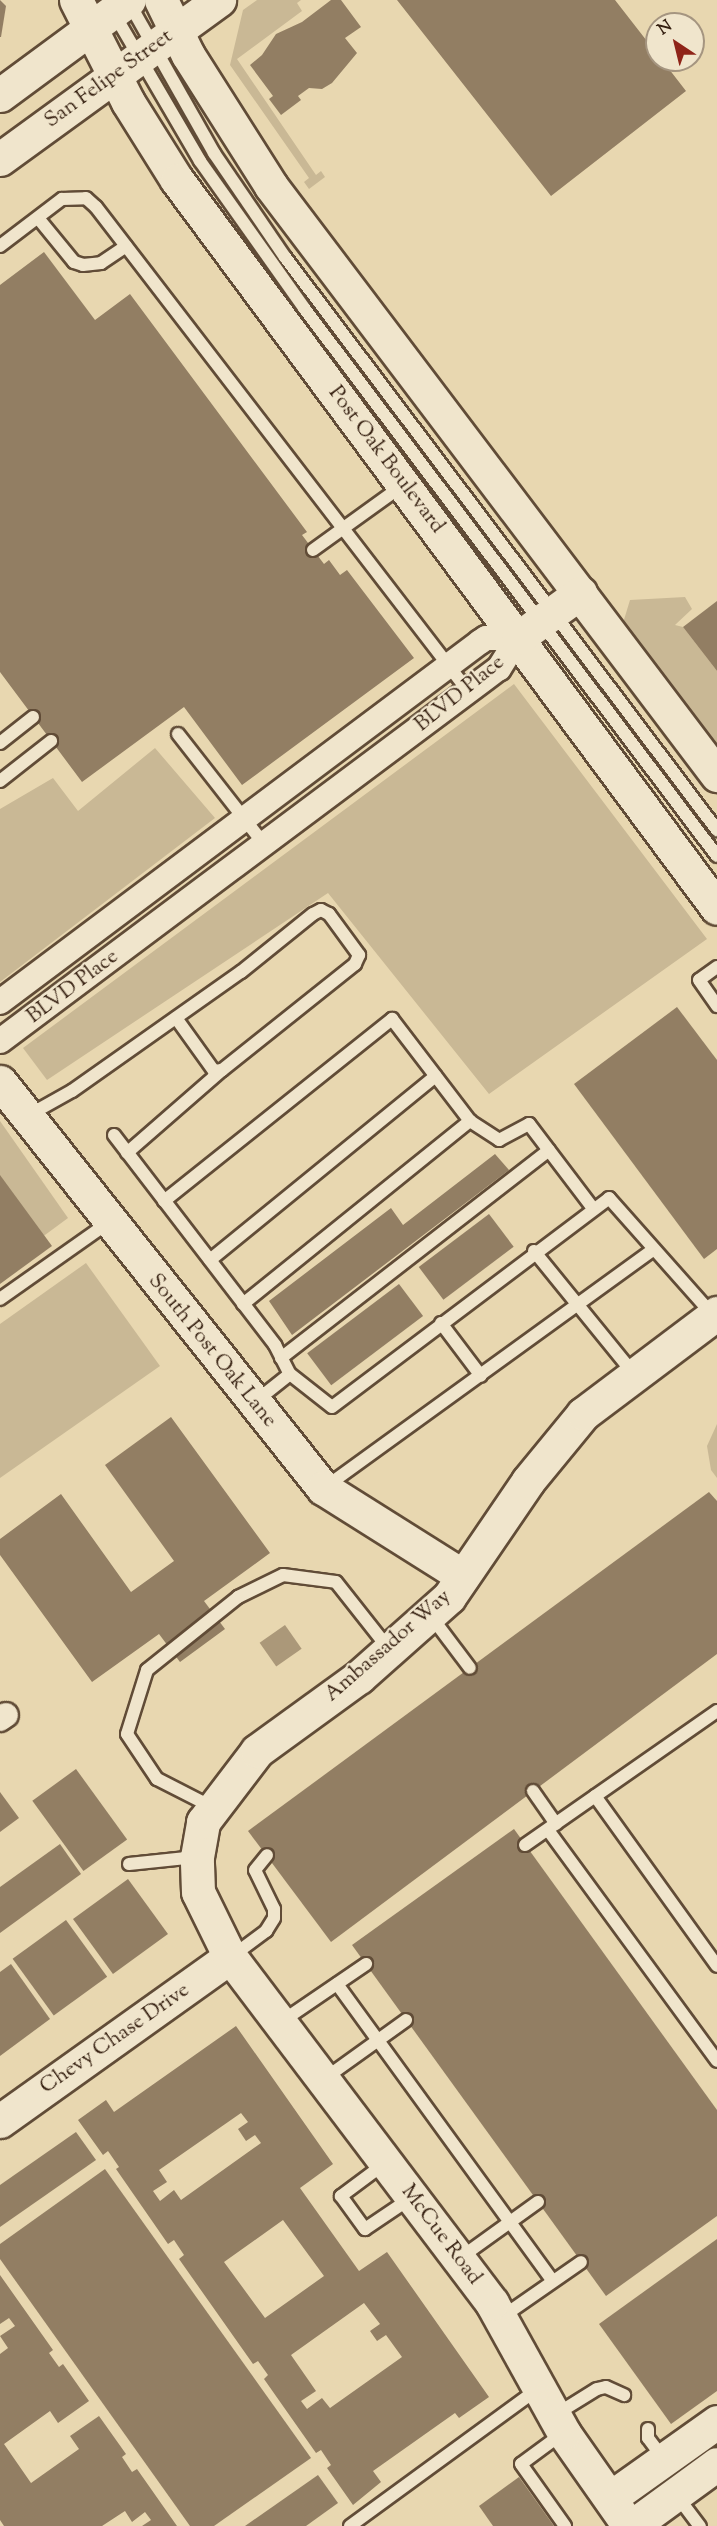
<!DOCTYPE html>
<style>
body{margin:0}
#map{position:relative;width:717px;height:2526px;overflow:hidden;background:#e8d7b0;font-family:"Sorts Mill Goudy",serif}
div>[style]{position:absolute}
.green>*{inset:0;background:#c9b895}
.water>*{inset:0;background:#ab9879;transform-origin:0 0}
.building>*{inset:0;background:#927e63;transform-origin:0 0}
.roads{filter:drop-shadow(2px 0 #614c37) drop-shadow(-2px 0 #614c37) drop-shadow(0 2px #614c37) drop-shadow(0 -2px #614c37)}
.lane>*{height:12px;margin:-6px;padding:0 6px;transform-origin:6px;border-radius:6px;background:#f0e5cc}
.street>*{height:24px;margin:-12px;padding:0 12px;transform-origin:12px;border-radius:12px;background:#f0e5cc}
.secondary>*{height:33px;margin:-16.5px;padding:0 16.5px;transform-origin:16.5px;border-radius:16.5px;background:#f0e5cc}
span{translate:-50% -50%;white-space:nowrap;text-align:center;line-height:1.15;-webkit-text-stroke:4.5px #f0e5cc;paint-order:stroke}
.street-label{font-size:21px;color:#341e0f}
.north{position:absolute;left:645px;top:12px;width:60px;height:60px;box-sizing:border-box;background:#f0e5cc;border:2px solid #a59580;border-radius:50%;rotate:325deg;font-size:16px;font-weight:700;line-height:24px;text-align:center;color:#341e0f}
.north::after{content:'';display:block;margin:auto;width:21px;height:27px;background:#8f2418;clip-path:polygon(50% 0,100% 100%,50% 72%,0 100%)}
</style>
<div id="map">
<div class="green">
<div style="clip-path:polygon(257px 0,301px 0,297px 3px,302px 11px,237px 59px,316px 175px,321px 171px,325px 177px,309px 189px,304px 182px,309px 178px,230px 65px,243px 10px)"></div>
<div style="clip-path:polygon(685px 597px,692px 609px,675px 625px,683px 627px,717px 671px,717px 750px,623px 623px,630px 600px)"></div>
<div style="clip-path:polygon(514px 684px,707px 939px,489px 1094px,328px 893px,47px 1080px,23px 1048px)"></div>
<div style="clip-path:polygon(155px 748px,215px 818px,0 982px,0 809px,53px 778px,78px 811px)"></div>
<div style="clip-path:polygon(0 1121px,68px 1218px,26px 1249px,0 1214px)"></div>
<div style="clip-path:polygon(86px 1263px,160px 1366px,0 1478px,0 1324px)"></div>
<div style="clip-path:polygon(717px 1424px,717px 1478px,711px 1470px,707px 1446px)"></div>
</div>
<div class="water">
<div style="left:285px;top:1625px;width:29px;height:31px;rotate:55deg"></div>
</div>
<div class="building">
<div style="clip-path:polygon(0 0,6px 6px,1px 37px,0 37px)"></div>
<div style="clip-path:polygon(331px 0,341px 0,361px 27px,345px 38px,357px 53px,332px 83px,322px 89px,309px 88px,298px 96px,301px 100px,281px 115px,269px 99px,273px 96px,250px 65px,262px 55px,276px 34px,302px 22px)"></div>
<div style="clip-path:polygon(397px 0,615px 0,657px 54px,657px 60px,662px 60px,686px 91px,551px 196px)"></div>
<div style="clip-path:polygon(44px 252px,95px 320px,130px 294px,307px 532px,302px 535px,324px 564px,329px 560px,340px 575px,347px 570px,414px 658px,242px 785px,184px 707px,82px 782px,0 672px,0 285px)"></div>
<div style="clip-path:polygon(717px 601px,717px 671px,683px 627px)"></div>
<div style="clip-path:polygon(677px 1007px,717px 1060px,717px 1249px,704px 1259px,574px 1084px)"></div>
<div style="clip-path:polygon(495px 1154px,509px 1170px,292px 1335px,269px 1301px,391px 1208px,403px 1225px)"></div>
<div style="clip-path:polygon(0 1175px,52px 1246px,0 1284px)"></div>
<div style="left:489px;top:1214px;width:41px;height:88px;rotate:53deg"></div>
<div style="left:399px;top:1284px;width:40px;height:115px;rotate:53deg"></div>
<div style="clip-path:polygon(171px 1417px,270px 1553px,204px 1601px,225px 1629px,180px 1662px,159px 1634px,92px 1682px,0 1555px,0 1539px,61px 1494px,131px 1592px,174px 1561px,105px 1465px)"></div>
<div style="clip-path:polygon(709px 1492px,717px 1501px,717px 1654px,331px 1942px,248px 1831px)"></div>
<div style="left:76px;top:1769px;width:87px;height:54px;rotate:54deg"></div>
<div style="clip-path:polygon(0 1792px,19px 1818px,0 1832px)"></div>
<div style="clip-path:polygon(514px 1829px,717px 2110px,717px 2216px,606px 2296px,352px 1945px)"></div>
<div style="clip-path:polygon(60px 1844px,81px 1874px,0 1933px,0 1887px)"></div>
<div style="left:128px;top:1879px;width:68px;height:68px;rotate:54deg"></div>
<div style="left:66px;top:1920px;width:70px;height:66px;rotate:54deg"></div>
<div style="clip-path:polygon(11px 1964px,50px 2019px,0 2056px,0 1972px)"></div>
<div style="clip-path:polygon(evenodd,236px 2026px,333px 2164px,300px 2188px,359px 2271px,387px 2252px,489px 2397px,459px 2418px,455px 2413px,373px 2471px,381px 2482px,353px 2505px,327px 2468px,331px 2465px,321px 2450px,316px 2453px,264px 2379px,268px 2375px,258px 2361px,253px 2364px,179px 2259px,184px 2255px,174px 2240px,168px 2244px,116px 2169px,119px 2167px,108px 2151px,103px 2155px,78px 2120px,106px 2100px,114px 2112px,236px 2026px,241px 2113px,248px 2122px,238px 2129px,246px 2141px,255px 2135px,261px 2143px,181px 2200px,174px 2190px,160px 2201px,153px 2191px,167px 2182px,159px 2170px,241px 2113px,236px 2026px,283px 2220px,324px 2276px,265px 2318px,224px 2262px,283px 2220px,236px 2026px,364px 2303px,380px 2324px,370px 2331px,377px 2341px,386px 2335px,402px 2357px,330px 2408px,322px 2398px,307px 2409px,301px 2401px,316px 2391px,291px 2355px,364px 2303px)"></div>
<div style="clip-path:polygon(76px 2132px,96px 2160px,0 2227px,0 2185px)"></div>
<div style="clip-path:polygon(105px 2169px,311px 2458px,214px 2526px,190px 2526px,0 2259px,0 2244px)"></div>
<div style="clip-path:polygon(717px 2239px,717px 2391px,671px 2424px,599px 2324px)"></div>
<div style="clip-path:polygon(0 2275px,53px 2350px,49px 2353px,59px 2367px,63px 2364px,89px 2401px,58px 2423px,50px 2411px,4px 2444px,31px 2483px,79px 2449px,70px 2436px,99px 2416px,126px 2454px,122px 2457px,132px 2472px,137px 2469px,177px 2526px,142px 2526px,151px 2520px,145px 2512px,132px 2522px,125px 2511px,102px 2526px,4px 2526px,0 2520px,0 2354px,8px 2348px,0 2336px,15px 2326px,9px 2318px,0 2324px)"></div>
<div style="clip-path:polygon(318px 2475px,338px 2503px,306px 2526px,245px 2526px)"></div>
<div style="clip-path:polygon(519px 2477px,554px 2526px,493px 2526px,479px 2506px)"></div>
</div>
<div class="roads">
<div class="lane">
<div style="left:128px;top:1px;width:175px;rotate:60.5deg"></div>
<div style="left:214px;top:153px;width:126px;rotate:55.7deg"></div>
<div style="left:285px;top:257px;width:718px;rotate:52.99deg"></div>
<div style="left:113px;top:12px;width:173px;rotate:59.7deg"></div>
<div style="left:200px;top:161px;width:180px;rotate:54.7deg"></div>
<div style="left:304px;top:308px;width:686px;rotate:53deg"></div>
<div style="left:38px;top:218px;width:57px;rotate:50.7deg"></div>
<div style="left:74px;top:262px;width:9px;rotate:18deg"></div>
<div style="left:83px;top:265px;width:18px;rotate:-6deg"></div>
<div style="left:101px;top:263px;width:30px;rotate:-34deg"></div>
<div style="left:0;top:246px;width:78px;rotate:-37.2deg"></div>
<div style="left:62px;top:199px;width:24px;rotate:-2deg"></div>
<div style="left:86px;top:198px;width:13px;rotate:42deg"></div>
<div style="left:96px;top:207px;width:610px;rotate:52.45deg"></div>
<div style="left:313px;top:550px;width:111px;rotate:-35.8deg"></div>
<div style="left:178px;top:734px;width:140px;rotate:52deg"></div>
<div style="left:0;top:743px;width:42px;rotate:-38.2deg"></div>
<div style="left:0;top:781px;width:65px;rotate:-38.1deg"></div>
<div style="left:717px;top:967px;width:22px;rotate:144deg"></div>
<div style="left:699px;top:980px;width:32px;rotate:55deg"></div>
<div style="left:176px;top:1018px;width:65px;rotate:54.4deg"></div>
<div style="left:214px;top:1071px;width:8px;rotate:-7deg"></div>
<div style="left:29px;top:1115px;width:49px;rotate:-29.2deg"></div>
<div style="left:72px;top:1091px;width:207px;rotate:-35.2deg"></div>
<div style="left:241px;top:972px;width:92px;rotate:-38.9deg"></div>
<div style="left:313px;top:914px;width:9px;rotate:-27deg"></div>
<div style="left:321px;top:910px;width:9px;rotate:27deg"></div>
<div style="left:329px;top:914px;width:51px;rotate:53.8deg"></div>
<div style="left:359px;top:955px;width:10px;rotate:114deg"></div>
<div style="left:355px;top:964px;width:170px;rotate:141.4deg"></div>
<div style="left:222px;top:1070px;width:126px;rotate:138.9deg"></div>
<div style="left:114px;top:1135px;width:265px;rotate:52.5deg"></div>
<div style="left:275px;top:1345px;width:33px;rotate:63deg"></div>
<div style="left:164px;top:1201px;width:292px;rotate:-38.6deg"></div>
<div style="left:392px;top:1019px;width:128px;rotate:52.6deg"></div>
<div style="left:470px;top:1121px;width:35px;rotate:33deg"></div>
<div style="left:499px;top:1140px;width:34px;rotate:-28deg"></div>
<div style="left:529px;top:1124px;width:104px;rotate:52.8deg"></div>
<div style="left:534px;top:1251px;width:159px;rotate:50.9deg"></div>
<div style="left:210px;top:1260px;width:291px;rotate:-39.2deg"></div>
<div style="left:0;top:1299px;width:133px;rotate:-35.2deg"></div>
<div style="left:243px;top:1304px;width:292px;rotate:-38.9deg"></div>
<div style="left:441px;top:1323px;width:66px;rotate:53deg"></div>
<div style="left:281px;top:1358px;width:339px;rotate:-37.8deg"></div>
<div style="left:256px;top:1401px;width:43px;rotate:-38.5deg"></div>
<div style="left:290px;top:1374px;width:53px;rotate:38.2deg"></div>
<div style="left:332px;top:1407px;width:347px;rotate:-37deg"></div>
<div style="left:609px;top:1198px;width:157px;rotate:48.4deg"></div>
<div style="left:324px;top:1488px;width:406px;rotate:-35.9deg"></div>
<div style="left:430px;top:1615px;width:66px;rotate:53deg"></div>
<div style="left:533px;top:1791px;width:40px;rotate:55.1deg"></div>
<div style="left:595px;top:1796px;width:209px;rotate:54.3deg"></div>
<div style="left:214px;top:1808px;width:64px;rotate:-153deg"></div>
<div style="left:157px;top:1779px;width:54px;rotate:-123.7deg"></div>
<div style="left:127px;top:1734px;width:67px;rotate:-72.6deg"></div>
<div style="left:147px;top:1670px;width:117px;rotate:-38.7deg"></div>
<div style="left:238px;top:1597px;width:50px;rotate:-26.1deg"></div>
<div style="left:283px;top:1575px;width:53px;rotate:7.5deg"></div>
<div style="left:336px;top:1582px;width:85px;rotate:51.7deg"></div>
<div style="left:548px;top:1830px;width:286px;rotate:53.8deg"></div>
<div style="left:525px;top:1845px;width:234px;rotate:-34.9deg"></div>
<div style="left:129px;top:1864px;width:67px;rotate:-6deg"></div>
<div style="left:231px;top:1957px;width:44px;rotate:-36.6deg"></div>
<div style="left:266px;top:1931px;width:15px;rotate:-58deg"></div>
<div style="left:274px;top:1918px;width:9px;rotate:-90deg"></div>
<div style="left:274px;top:1909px;width:43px;rotate:-116deg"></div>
<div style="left:255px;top:1870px;width:19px;rotate:-51deg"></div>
<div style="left:337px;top:1984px;width:367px;rotate:54deg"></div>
<div style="left:281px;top:2022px;width:103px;rotate:-34.3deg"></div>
<div style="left:324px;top:2079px;width:101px;rotate:-35.7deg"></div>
<div style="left:384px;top:2164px;width:54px;rotate:143.3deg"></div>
<div style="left:341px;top:2196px;width:41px;rotate:54deg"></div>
<div style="left:365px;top:2229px;width:55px;rotate:-34deg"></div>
<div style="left:460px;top:2258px;width:96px;rotate:-35.7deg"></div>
<div style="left:502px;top:2317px;width:96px;rotate:-34.8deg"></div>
<div style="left:555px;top:2415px;width:49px;rotate:-31.8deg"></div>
<div style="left:597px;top:2389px;width:9px;rotate:-13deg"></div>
<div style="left:606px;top:2387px;width:20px;rotate:24deg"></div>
<div style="left:648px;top:2429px;width:9px;rotate:90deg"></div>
<div style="left:648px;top:2438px;width:26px;rotate:53deg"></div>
<div style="left:563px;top:2433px;width:52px;rotate:143.6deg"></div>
<div style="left:521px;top:2464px;width:76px;rotate:54.6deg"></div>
<div style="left:677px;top:2496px;width:38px;rotate:53deg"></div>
<div style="left:350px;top:2526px;width:233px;rotate:-36.1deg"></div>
</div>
<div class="street">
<div style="left:0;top:1002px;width:600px;rotate:-36.87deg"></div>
<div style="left:480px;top:642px;width:7px;rotate:-34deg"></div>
<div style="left:486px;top:638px;width:32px"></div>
<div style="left:518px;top:638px;width:36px;rotate:122deg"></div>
<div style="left:499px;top:668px;width:623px;rotate:143.22deg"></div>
<div style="left:0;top:1719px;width:7px;rotate:-34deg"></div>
</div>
<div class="secondary">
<div style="left:76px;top:0;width:114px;rotate:63deg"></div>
<div style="left:128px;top:102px;width:92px;rotate:57.9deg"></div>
<div style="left:177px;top:180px;width:906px;rotate:53.43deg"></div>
<div style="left:161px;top:0;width:61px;rotate:63.9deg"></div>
<div style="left:188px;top:55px;width:155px;rotate:57.6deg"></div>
<div style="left:271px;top:186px;width:739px;rotate:52.87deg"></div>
<div style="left:0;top:95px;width:160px;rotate:-36.4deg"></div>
<div style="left:0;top:159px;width:271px;rotate:-36deg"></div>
<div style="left:518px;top:638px;width:77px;rotate:-36deg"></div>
<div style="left:0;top:1082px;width:519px;rotate:51.5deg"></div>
<div style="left:323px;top:1488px;width:165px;rotate:32.2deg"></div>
<div style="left:0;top:2121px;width:282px;rotate:-35.5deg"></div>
<div style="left:610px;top:2498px;width:131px;rotate:-35.4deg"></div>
<div style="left:629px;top:2526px;width:113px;rotate:-125deg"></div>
<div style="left:564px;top:2433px;width:149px;rotate:-119deg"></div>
<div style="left:492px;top:2303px;width:434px;rotate:-127.1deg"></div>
<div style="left:230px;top:1957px;width:72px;rotate:-116.2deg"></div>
<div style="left:198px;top:1892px;width:35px;rotate:-92deg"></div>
<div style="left:197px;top:1857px;width:36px;rotate:-80deg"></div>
<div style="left:203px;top:1822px;width:89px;rotate:-52.7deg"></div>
<div style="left:257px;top:1751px;width:126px;rotate:-36deg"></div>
<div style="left:359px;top:1677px;width:120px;rotate:-41.6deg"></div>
<div style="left:449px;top:1597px;width:140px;rotate:-55.7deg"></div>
<div style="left:528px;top:1481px;width:87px;rotate:-50.6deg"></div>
<div style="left:583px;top:1414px;width:168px;rotate:-37deg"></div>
<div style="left:632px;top:2526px;width:105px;rotate:-36.1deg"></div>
</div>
</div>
<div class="street-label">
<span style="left:109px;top:79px;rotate:-36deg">San Felipe Street</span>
<span style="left:386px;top:460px;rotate:53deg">Post Oak Boulevard</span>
<span style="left:460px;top:694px;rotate:-39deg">BLVD Place</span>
<span style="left:73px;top:987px;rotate:-37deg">BLVD Place</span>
<span style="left:212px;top:1351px;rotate:51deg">South Post Oak Lane</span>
<span style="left:388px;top:1646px;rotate:-41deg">Ambassador Way</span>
<span style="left:115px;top:2039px;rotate:-35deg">Chevy Chase Drive</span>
<span style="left:441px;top:2235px;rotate:53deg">McCue Road</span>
</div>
<div class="north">N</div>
</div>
